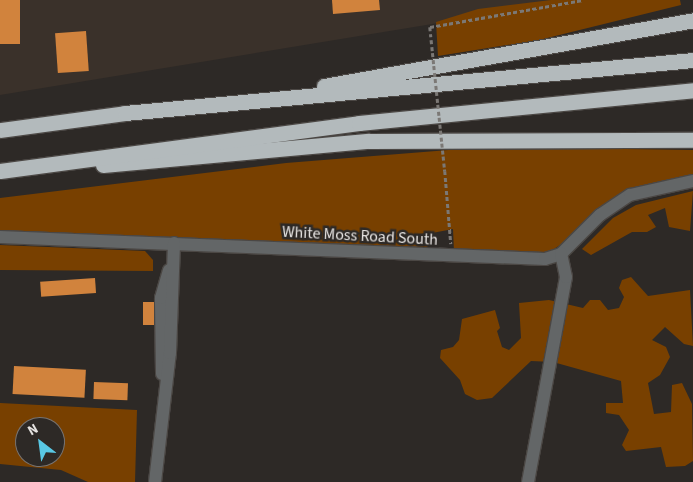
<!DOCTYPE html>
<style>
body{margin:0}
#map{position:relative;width:693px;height:482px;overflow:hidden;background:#2d2926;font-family:"Source Sans 3",sans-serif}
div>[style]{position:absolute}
.built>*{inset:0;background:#3a312a}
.forest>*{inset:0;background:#784000}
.building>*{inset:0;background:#d1833d;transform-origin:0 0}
.path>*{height:2.5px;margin-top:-1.25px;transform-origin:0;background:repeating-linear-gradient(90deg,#7b7875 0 4px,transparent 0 6.5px)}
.roads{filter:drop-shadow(1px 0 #4b4744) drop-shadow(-1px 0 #4b4744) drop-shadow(0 1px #4b4744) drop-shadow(0 -1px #4b4744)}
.minor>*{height:12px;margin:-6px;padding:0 6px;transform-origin:6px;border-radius:6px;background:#636667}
.highway>*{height:15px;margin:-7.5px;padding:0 7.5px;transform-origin:7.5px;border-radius:7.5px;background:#b3babc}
.path-bridge>*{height:2.5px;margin-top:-1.25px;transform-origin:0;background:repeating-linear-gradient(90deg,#7b7875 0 4px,transparent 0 6.5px)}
span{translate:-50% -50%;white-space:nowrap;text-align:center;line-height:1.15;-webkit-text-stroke:5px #2d2926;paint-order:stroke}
.street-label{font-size:16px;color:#e6e3e1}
.north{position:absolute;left:15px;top:417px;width:50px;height:50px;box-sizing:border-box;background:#2d2926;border:1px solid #777371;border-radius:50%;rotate:330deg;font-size:14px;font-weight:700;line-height:20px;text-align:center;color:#e6e3e1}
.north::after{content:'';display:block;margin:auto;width:18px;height:22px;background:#59c8e4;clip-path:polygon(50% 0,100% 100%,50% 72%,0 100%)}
</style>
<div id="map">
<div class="built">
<div style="clip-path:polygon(0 0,579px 0,0 95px)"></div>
</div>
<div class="forest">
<div style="clip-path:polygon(551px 0,680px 0,681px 5px,539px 40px,438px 56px,436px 22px,478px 9px)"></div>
<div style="clip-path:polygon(486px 147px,693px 150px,693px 179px,649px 186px,545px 255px,454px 252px,453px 229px,427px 234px,428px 249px,0 238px,0 198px,286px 163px)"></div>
<div style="clip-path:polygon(693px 191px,690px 231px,669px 227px,665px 208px,648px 215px,656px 227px,647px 232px,632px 232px,591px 255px,582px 249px,613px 218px,636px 205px)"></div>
<div style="clip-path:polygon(0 245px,145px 251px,153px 260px,153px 271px,0 270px)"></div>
<div style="clip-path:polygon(631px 277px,648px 296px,690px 290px,693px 346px,684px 344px,665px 327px,652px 340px,666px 347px,670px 357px,660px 375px,648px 383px,654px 414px,671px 412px,672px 385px,682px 383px,692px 404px,693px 461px,685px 466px,666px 467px,661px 447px,626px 451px,622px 445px,629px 430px,619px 415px,606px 413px,606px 403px,623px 403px,621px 381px,553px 362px,531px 361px,492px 398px,477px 400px,465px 394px,460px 380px,440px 358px,441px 350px,453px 347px,459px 340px,462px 319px,495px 310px,500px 328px,497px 331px,502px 347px,509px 350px,521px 338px,519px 303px,549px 300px,583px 308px,590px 300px,600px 300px,608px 310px,619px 308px,624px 297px,619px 288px,622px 280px)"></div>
<div style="clip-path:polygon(evenodd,0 403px,137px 410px,135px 482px,88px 482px,61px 470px,0 464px,0 403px,25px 427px,55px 427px,55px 457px,25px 457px,25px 427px)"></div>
</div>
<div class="building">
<div style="left:0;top:0;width:20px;height:44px"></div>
<div style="clip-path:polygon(332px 0,379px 0,380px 10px,333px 14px)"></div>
<div style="left:86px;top:31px;width:40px;height:31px;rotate:86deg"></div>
<div style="left:95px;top:278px;width:15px;height:55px;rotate:86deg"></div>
<div style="left:143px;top:302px;width:11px;height:23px"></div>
<div style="left:14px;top:366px;width:72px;height:28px;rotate:3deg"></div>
<div style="left:94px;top:382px;width:34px;height:17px;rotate:2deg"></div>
</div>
<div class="path">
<div style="left:430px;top:27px;width:155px;rotate:-10deg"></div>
<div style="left:445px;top:171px;width:73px;rotate:85.3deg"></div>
</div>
<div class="roads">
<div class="minor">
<div style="left:0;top:237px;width:545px;rotate:2.31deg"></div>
<div style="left:545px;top:259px;width:17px;rotate:-17deg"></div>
<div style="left:561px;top:254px;width:55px;rotate:-45deg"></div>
<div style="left:600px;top:215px;width:36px;rotate:-34deg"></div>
<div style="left:630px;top:195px;width:65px;rotate:-12.5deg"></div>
<div style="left:162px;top:374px;width:76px;rotate:-90.8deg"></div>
<div style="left:161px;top:298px;width:29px;rotate:-74deg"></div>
<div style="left:155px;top:482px;width:130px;rotate:-83.4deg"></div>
<div style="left:170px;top:353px;width:110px;rotate:-87.9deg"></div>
<div style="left:528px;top:482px;width:208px;rotate:-79.5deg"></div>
<div style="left:566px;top:277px;width:24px;rotate:-102deg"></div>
</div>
<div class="highway">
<div style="left:324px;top:86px;width:375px;rotate:-10.1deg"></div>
<div style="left:0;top:130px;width:126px;rotate:-7.7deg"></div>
<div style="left:125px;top:113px;width:570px;rotate:-5.33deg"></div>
<div style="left:103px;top:165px;width:267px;rotate:-5.2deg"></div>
<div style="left:369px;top:141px;width:324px;rotate:-0.2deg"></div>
<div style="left:0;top:171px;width:362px;rotate:-7.6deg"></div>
<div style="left:359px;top:123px;width:336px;rotate:-5.6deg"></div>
</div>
</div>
<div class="path-bridge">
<div style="left:430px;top:27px;width:145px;rotate:84.1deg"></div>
</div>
<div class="street-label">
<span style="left:360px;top:236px;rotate:3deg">White Moss Road South</span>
</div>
<div class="north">N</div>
</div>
